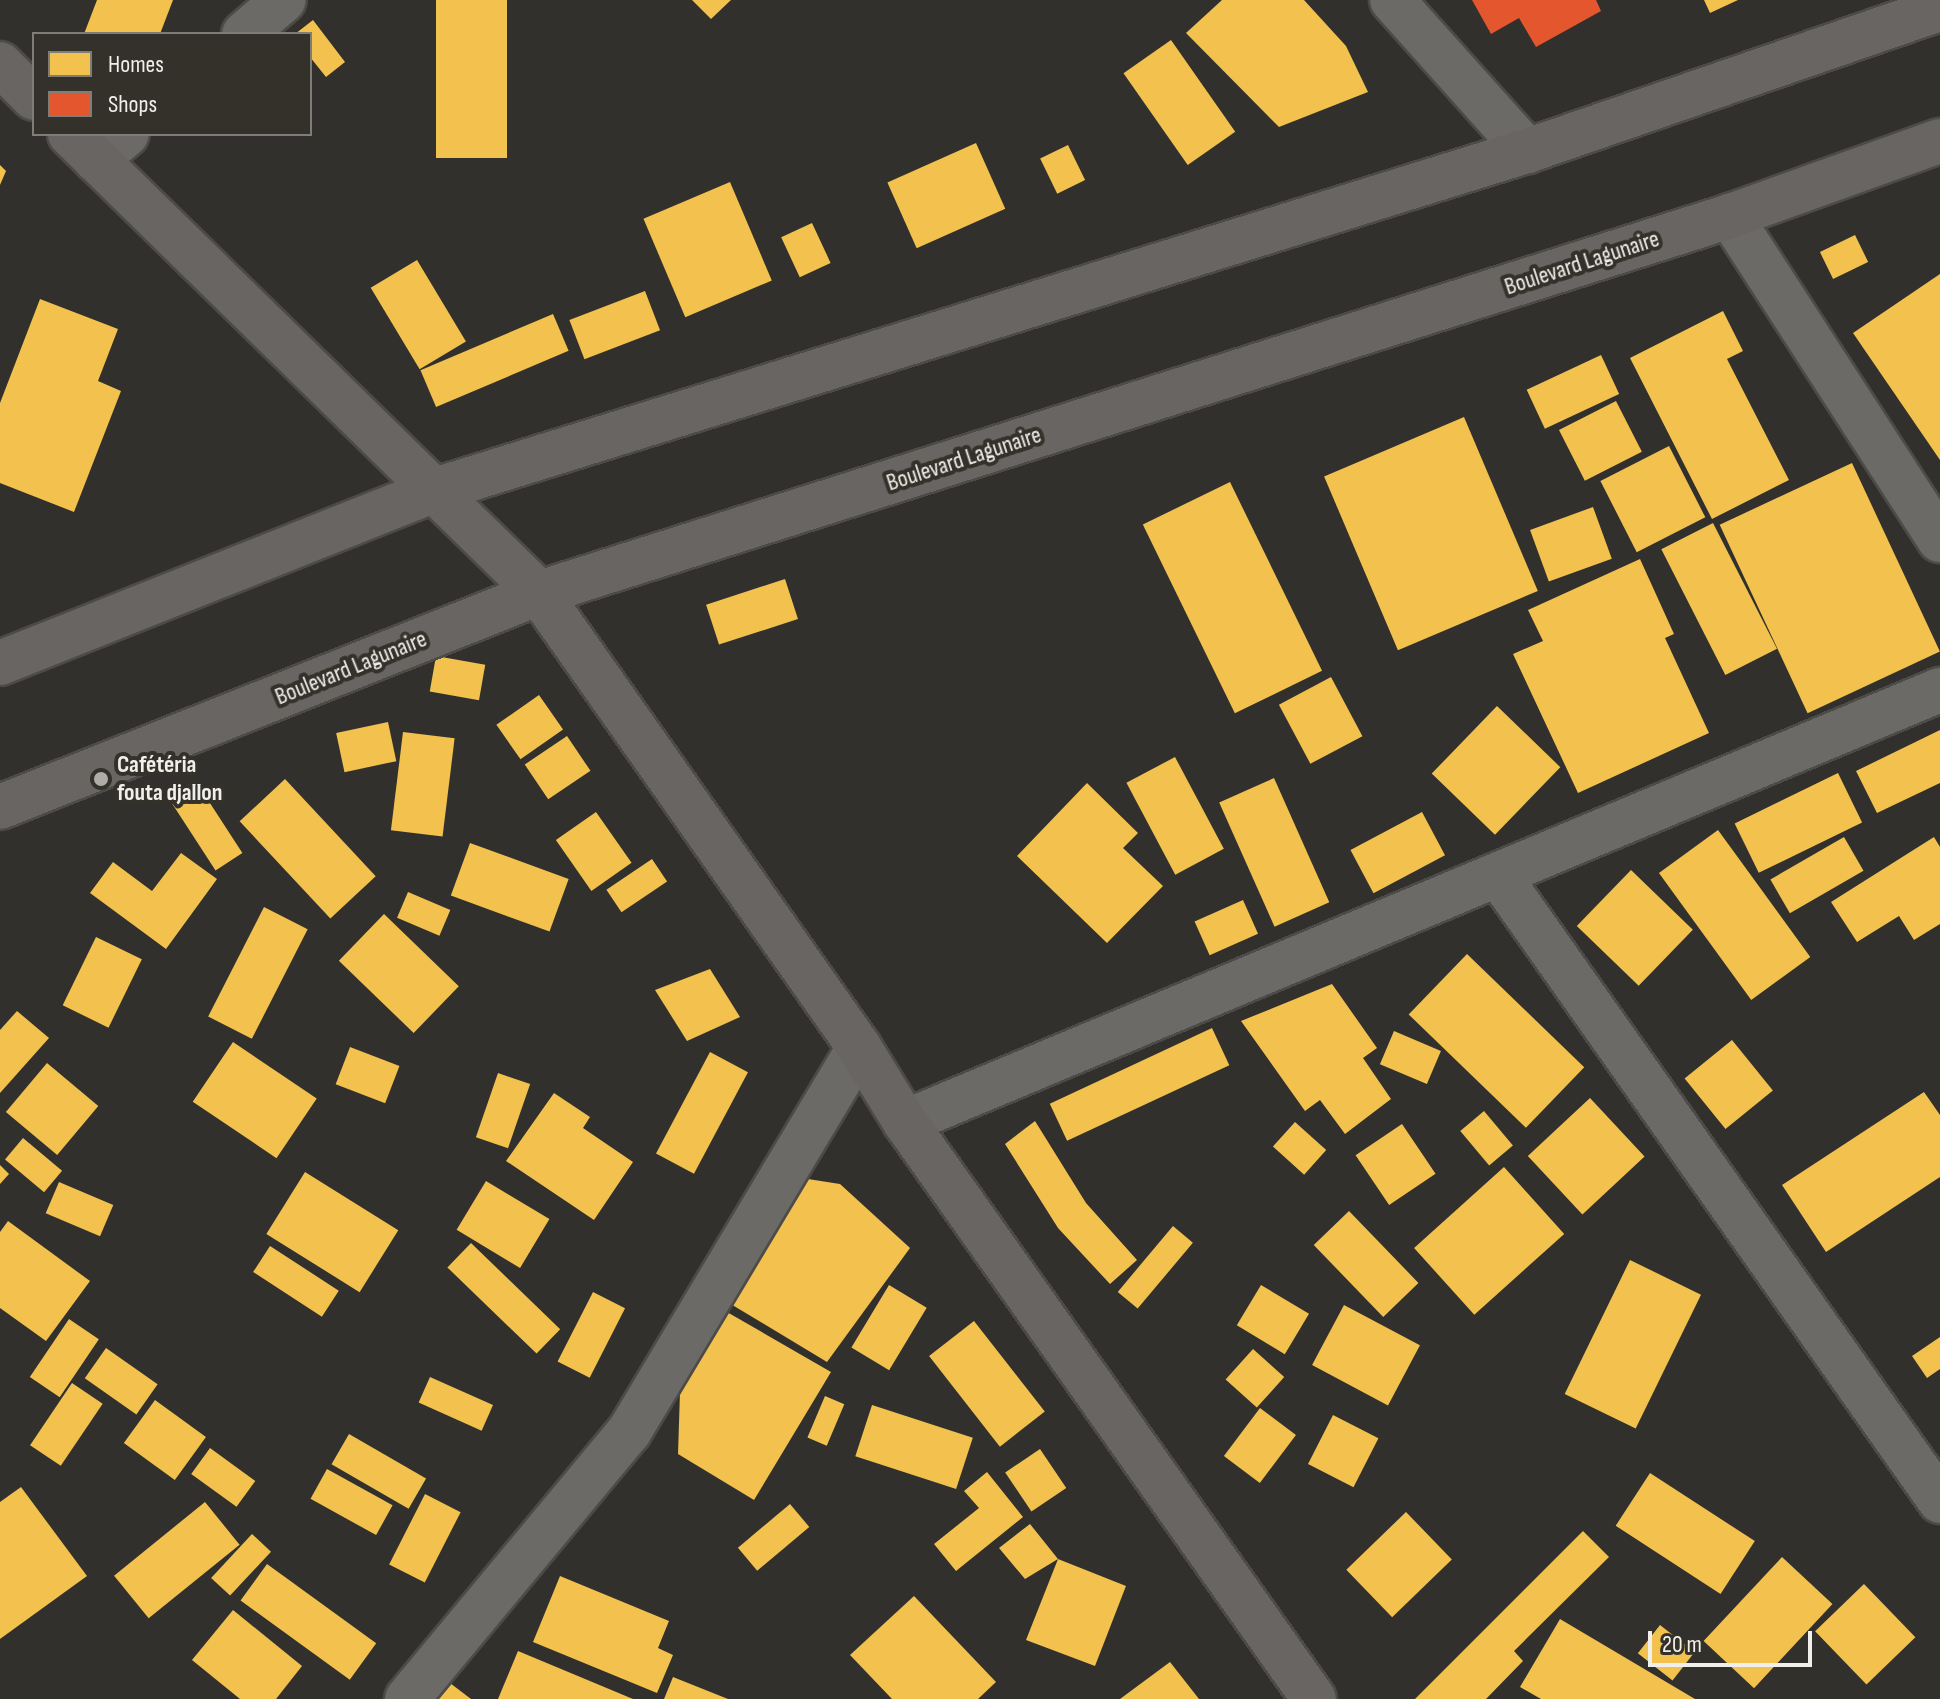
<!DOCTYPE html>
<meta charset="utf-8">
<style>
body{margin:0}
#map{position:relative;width:1940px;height:1699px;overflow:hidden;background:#31302c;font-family:"Sofia Sans Condensed",sans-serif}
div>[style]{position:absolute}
.homes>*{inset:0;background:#f2c14e;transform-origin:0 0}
.shops>*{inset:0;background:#e4572e}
.roads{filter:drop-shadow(2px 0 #4c4b48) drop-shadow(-2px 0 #4c4b48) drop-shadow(0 2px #4c4b48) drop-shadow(0 -2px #4c4b48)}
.minor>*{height:44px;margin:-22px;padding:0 22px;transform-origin:22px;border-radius:22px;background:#6b6a67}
.secondary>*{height:44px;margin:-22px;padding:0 22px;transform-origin:22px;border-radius:22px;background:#686563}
.dots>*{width:22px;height:22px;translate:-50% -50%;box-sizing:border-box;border:4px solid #33312a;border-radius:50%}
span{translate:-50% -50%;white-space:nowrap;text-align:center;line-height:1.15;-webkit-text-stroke:8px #33312a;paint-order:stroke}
.street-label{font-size:24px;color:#f0efea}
.poi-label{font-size:24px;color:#f0efea;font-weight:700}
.left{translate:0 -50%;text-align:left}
.legend{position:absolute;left:32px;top:32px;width:280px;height:104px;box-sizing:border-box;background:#33312a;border:2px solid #7f7d77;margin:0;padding:10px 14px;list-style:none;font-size:24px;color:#f0efea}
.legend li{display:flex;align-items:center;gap:16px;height:40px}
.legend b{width:40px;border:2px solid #7f7d77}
.scale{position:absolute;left:1648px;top:1631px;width:164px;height:36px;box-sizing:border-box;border:4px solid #f0efea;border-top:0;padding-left:10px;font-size:24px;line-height:28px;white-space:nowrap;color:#f0efea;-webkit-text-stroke:6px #33312a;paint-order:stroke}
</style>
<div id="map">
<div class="homes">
<div style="clip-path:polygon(97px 0,173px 0,160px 34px,84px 34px)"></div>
<div style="left:436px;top:0;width:71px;height:158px"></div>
<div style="clip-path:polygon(692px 0,731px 0,711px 19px)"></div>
<div style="clip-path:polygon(1222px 0,1304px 0,1346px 46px,1368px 92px,1279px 127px,1186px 33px)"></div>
<div style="clip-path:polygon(1704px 0,1738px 0,1710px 13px)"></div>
<div style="clip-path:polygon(313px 20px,345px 62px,326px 77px,310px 57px,310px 34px,295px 34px)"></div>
<div style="left:1171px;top:40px;width:112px;height:58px;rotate:55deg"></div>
<div style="left:976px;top:143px;width:72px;height:97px;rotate:66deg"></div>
<div style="left:1068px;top:145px;width:39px;height:31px;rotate:64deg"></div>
<div style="clip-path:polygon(0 165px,6px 171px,0 185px)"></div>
<div style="left:730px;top:182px;width:107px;height:94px;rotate:67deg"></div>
<div style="left:812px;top:223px;width:44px;height:34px;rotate:65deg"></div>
<div style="left:1855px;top:235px;width:30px;height:39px;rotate:64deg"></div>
<div style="left:417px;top:260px;width:95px;height:54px;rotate:59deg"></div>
<div style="clip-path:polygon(1940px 274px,1940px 460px,1853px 333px)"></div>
<div style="left:645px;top:291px;width:42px;height:81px;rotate:69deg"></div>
<div style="clip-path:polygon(40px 299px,118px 329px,98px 381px,121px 391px,74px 512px,0 483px,0 403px)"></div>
<div style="clip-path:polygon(1723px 311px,1743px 351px,1727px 359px,1789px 480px,1712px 519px,1630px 358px)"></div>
<div style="left:553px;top:314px;width:40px;height:144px;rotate:67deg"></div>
<div style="left:1601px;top:355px;width:43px;height:82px;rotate:65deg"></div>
<div style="left:1616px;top:401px;width:57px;height:64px;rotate:63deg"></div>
<div style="left:1464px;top:417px;width:189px;height:152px;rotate:67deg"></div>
<div style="left:1669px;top:446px;width:80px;height:77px;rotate:63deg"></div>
<div style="left:1852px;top:463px;width:208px;height:146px;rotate:65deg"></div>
<div style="left:1230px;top:482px;width:210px;height:97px;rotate:64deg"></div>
<div style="left:1593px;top:507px;width:55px;height:67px;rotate:70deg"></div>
<div style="left:1713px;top:523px;width:141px;height:58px;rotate:63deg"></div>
<div style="clip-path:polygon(1640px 559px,1674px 634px,1665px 638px,1709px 733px,1578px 793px,1513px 654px,1543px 641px,1528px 610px)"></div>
<div style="left:785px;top:579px;width:42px;height:83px;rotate:72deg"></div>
<div style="left:436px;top:656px;width:50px;height:36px;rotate:10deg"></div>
<div style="left:1331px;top:677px;width:67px;height:59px;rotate:62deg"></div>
<div style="left:539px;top:695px;width:42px;height:52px;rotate:55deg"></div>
<div style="left:1497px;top:706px;width:88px;height:94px;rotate:44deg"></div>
<div style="left:388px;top:722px;width:40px;height:53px;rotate:78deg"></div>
<div style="clip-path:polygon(1940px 730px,1940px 783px,1877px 813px,1856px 771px)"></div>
<div style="left:403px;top:732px;width:52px;height:99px;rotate:7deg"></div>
<div style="left:567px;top:736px;width:42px;height:51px;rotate:56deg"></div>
<div style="left:1175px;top:757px;width:104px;height:55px;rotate:62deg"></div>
<div style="left:1838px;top:773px;width:55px;height:115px;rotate:64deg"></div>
<div style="left:1274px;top:778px;width:136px;height:60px;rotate:66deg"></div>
<div style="left:285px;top:779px;width:133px;height:62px;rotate:47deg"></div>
<div style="left:195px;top:780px;width:87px;height:32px;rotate:57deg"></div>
<div style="clip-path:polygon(1087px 783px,1138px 833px,1123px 848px,1163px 886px,1107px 943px,1017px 856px)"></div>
<div style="left:596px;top:812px;width:62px;height:49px;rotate:55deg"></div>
<div style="left:1422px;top:812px;width:49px;height:81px;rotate:62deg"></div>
<div style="left:1718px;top:830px;width:157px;height:73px;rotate:54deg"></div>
<div style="left:1844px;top:837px;width:39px;height:85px;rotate:60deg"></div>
<div style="clip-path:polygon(1934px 837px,1940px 847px,1940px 924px,1914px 940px,1899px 916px,1857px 942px,1831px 902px)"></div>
<div style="left:470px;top:843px;width:105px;height:56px;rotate:20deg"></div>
<div style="clip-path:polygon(181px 853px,217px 879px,166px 949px,90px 893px,113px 862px,152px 891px)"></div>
<div style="left:652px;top:859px;width:27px;height:55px;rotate:56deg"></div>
<div style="left:1631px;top:870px;width:86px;height:78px;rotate:44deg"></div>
<div style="left:408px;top:892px;width:46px;height:28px;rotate:23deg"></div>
<div style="left:1243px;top:900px;width:37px;height:53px;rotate:66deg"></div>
<div style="left:264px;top:907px;width:49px;height:123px;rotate:27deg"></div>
<div style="left:384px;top:914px;width:104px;height:65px;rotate:44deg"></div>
<div style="left:96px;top:937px;width:51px;height:76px;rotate:26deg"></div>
<div style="left:1467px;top:954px;width:163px;height:84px;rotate:44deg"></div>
<div style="clip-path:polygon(710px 969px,740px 1017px,687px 1041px,655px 990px)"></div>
<div style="clip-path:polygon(1332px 984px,1377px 1048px,1363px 1058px,1391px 1099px,1345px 1134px,1320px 1100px,1305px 1111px,1241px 1021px)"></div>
<div style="clip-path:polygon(17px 1011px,49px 1038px,0 1093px,0 1030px)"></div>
<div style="left:1212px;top:1028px;width:41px;height:179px;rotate:65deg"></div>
<div style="left:1394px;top:1031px;width:51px;height:36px;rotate:23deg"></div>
<div style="left:1732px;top:1040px;width:65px;height:61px;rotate:51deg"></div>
<div style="left:233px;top:1042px;width:101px;height:72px;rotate:34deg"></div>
<div style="left:350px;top:1047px;width:53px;height:40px;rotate:21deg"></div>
<div style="left:710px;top:1052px;width:43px;height:115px;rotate:28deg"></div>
<div style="left:47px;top:1063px;width:67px;height:64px;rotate:40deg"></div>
<div style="left:498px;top:1073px;width:34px;height:68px;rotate:19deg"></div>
<div style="clip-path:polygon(1924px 1092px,1940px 1115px,1940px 1177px,1826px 1252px,1782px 1185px)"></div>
<div style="clip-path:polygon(554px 1093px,590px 1117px,583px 1128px,633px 1162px,594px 1220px,506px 1161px)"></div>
<div style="left:1590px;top:1098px;width:80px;height:85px;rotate:47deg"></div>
<div style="left:1484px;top:1111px;width:45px;height:31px;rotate:50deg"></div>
<div style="clip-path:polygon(1035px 1121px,1086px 1203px,1137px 1260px,1110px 1284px,1058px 1228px,1005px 1144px)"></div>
<div style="left:1295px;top:1122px;width:42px;height:33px;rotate:42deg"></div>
<div style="left:1402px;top:1124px;width:60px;height:56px;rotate:56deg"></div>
<div style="left:23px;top:1138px;width:51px;height:28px;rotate:40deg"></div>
<div style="clip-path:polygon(0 1165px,9px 1174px,0 1184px)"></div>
<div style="left:1504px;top:1167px;width:90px;height:121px;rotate:48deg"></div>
<div style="left:305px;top:1172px;width:110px;height:73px;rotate:32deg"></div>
<div style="clip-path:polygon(795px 1177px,840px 1184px,910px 1248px,827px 1362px,724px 1300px)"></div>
<div style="left:486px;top:1181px;width:74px;height:57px;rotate:31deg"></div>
<div style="left:59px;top:1182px;width:59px;height:34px;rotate:23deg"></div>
<div style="left:1349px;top:1211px;width:100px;height:49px;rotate:46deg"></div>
<div style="clip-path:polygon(8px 1221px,90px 1281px,46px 1341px,0 1308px,0 1232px)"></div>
<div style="left:1173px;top:1226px;width:26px;height:86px;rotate:40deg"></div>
<div style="left:471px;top:1243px;width:124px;height:34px;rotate:44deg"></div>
<div style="left:270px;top:1246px;width:82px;height:31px;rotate:33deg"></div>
<div style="left:1630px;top:1260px;width:79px;height:149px;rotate:26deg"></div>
<div style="left:889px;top:1285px;width:44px;height:73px;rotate:31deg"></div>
<div style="left:1261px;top:1285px;width:56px;height:47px;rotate:31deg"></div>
<div style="left:593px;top:1292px;width:36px;height:78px;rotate:27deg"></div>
<div style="left:1344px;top:1305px;width:86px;height:68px;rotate:28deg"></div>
<div style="clip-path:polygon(720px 1308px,831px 1372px,754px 1500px,678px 1454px,680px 1392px)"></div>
<div style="left:69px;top:1319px;width:36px;height:70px;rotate:34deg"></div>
<div style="left:974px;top:1321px;width:115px;height:57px;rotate:52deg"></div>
<div style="clip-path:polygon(1940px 1337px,1940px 1369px,1927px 1378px,1912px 1356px)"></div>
<div style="left:106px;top:1348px;width:63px;height:37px;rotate:35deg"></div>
<div style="left:1253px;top:1349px;width:42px;height:41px;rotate:42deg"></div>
<div style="left:430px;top:1377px;width:69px;height:28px;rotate:24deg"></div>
<div style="left:72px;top:1383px;width:37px;height:75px;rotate:34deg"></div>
<div style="left:825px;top:1396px;width:21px;height:45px;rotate:23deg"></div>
<div style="left:155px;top:1400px;width:63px;height:53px;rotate:36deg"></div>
<div style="left:872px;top:1405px;width:106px;height:54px;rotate:18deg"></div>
<div style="left:1260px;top:1408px;width:45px;height:60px;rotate:37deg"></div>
<div style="left:1333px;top:1415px;width:51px;height:55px;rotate:27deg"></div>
<div style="left:349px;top:1434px;width:89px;height:35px;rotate:30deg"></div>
<div style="left:210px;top:1448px;width:56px;height:32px;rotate:36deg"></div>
<div style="left:1040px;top:1449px;width:47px;height:42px;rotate:56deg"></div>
<div style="left:327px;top:1469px;width:75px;height:34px;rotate:29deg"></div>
<div style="clip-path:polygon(987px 1472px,1023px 1517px,956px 1571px,934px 1544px,979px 1508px,964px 1491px)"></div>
<div style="left:1650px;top:1473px;width:125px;height:63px;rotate:33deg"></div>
<div style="clip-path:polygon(21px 1487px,87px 1576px,0 1639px,0 1502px)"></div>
<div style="left:425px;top:1494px;width:40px;height:79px;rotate:27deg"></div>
<div style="left:205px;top:1502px;width:55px;height:117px;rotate:51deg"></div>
<div style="left:790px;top:1504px;width:30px;height:68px;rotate:50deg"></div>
<div style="left:1406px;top:1512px;width:66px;height:83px;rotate:46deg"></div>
<div style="clip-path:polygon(1030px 1524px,1058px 1559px,1126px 1586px,1095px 1666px,1026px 1640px,1058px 1559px,1025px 1579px,999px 1548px)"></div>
<div style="clip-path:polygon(1583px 1531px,1609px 1557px,1514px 1651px,1523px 1661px,1486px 1699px,1415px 1699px)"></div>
<div style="left:252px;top:1534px;width:26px;height:60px;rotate:43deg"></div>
<div style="left:1782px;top:1557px;width:69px;height:115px;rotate:43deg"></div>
<div style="left:267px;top:1564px;width:135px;height:45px;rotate:36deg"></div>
<div style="clip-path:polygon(560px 1576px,669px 1621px,658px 1648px,673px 1655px,657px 1693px,533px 1642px)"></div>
<div style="left:1864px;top:1584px;width:74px;height:68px;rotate:46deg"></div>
<div style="clip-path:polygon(914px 1596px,996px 1682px,978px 1699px,892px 1699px,850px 1655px)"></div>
<div style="clip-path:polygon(233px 1610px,302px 1666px,276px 1699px,240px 1699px,192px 1660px)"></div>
<div style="clip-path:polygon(1560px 1619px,1695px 1699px,1541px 1699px,1520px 1687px)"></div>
<div style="left:1660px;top:1625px;width:44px;height:36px;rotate:38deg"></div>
<div style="clip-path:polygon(518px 1651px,633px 1699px,498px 1699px)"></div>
<div style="clip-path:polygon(1170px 1662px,1199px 1699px,1120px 1699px)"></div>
<div style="clip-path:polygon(673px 1677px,728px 1699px,664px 1699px)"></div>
<div style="clip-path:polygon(450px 1683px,471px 1699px,438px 1699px)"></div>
</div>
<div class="shops">
<div style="clip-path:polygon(1472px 0,1596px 0,1601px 11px,1536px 47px,1519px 18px,1491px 34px)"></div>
</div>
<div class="roads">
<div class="minor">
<div style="left:1392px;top:0;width:203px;rotate:48.2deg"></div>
<div style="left:244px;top:34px;width:52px;rotate:-40.4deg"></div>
<div style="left:96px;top:160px;width:40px;rotate:-40deg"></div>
<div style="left:1730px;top:216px;width:386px;rotate:57.1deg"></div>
<div style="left:1499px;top:876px;width:765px;rotate:54.79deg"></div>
<div style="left:905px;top:1122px;width:1122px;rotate:-22.66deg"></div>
<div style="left:407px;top:1699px;width:347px;rotate:-50.3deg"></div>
<div style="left:629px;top:1432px;width:448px;rotate:-59.1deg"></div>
</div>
<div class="secondary">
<div style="left:0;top:64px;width:48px;rotate:45deg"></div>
<div style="left:70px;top:134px;width:656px;rotate:44.38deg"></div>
<div style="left:539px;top:593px;width:555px;rotate:54.82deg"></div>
<div style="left:859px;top:1047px;width:88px;rotate:58.5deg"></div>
<div style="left:905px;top:1122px;width:707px;rotate:54.67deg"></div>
<div style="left:0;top:663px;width:468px;rotate:-21.7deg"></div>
<div style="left:435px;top:490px;width:1143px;rotate:-17.25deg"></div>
<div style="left:1527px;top:151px;width:437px;rotate:-19deg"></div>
<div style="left:0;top:807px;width:580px;rotate:-21.65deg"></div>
<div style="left:539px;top:593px;width:1249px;rotate:-17.56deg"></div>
<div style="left:1730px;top:216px;width:223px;rotate:-19.7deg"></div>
</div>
</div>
<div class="dots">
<div style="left:101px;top:779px;background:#adaca8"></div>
</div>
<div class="street-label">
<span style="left:1582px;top:263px;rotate:-18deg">Boulevard Lagunaire</span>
<span style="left:964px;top:459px;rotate:-18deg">Boulevard Lagunaire</span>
<span style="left:351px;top:668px;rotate:-22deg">Boulevard Lagunaire</span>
</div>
<div class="poi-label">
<span class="left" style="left:117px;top:779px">Cafétéria<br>fouta djallon</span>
</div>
<ul class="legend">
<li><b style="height:22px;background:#f2c14e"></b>Homes</li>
<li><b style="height:22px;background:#e4572e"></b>Shops</li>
</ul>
<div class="scale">20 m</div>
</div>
